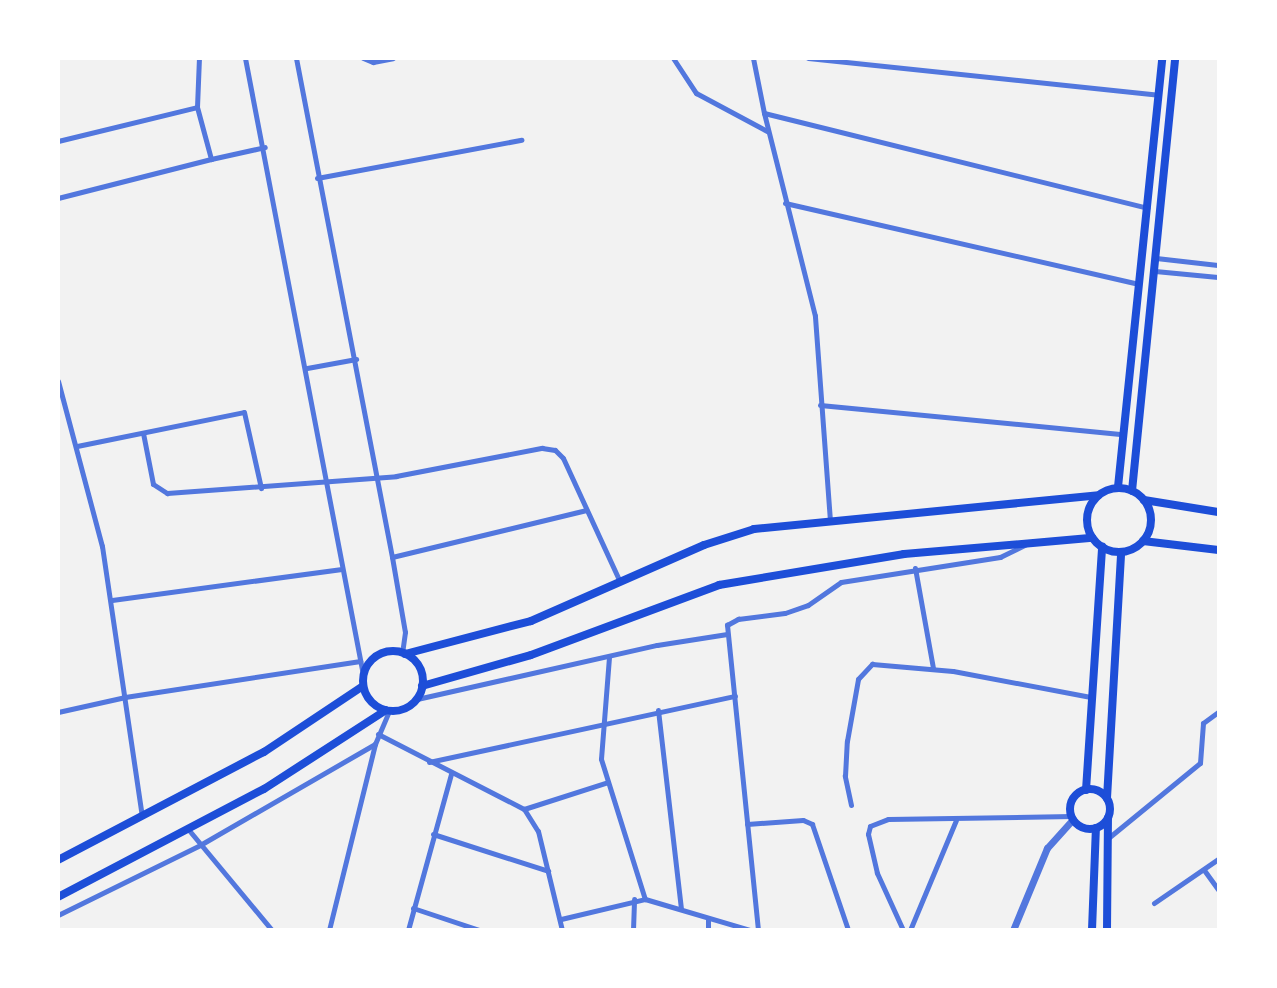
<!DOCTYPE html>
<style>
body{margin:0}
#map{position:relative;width:1277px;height:988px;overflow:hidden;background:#f2f2f2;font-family:"Source Sans 3",sans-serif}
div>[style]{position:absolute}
.minor>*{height:5px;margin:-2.5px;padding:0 2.5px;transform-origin:2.5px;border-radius:2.5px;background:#5277de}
.tertiary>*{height:7px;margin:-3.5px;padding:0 3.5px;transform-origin:3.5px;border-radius:3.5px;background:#5277de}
.secondary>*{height:8px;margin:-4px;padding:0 4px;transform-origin:4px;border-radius:4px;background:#1d4ed8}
.secondary>.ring{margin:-4px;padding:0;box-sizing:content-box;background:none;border:8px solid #1d4ed8;border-radius:50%}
span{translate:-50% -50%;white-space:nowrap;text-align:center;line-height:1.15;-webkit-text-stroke:6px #fff;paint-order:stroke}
.frame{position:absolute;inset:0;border:60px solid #fff;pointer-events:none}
</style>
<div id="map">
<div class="minor">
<div style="left:245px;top:58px;width:628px;rotate:79.17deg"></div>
<div style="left:296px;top:58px;width:508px;rotate:79.11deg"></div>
<div style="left:392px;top:557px;width:76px;rotate:80.2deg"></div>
<div style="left:405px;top:632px;width:21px;rotate:98deg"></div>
<div style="left:363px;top:58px;width:11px;rotate:22deg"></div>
<div style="left:373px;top:62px;width:20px;rotate:-11deg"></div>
<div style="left:673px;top:58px;width:42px;rotate:56.7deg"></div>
<div style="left:696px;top:93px;width:81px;rotate:28.2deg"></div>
<div style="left:753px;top:58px;width:56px;rotate:78.7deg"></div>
<div style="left:808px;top:58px;width:352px;rotate:6deg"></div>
<div style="left:197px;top:107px;width:49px;rotate:-87.7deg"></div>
<div style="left:58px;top:141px;width:143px;rotate:-13.7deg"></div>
<div style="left:197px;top:107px;width:54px;rotate:74.9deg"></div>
<div style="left:211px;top:159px;width:158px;rotate:165.7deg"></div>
<div style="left:211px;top:159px;width:55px;rotate:-12.5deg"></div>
<div style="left:317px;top:178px;width:208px;rotate:-10.6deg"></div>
<div style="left:785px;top:203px;width:363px;rotate:12.9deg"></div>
<div style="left:1156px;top:258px;width:62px;rotate:6.4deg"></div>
<div style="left:1155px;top:271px;width:63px;rotate:5.4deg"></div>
<div style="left:307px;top:368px;width:50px;rotate:-10.4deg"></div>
<div style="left:58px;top:381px;width:171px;rotate:75.1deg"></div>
<div style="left:102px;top:546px;width:273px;rotate:81.6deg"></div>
<div style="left:820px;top:405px;width:304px;rotate:5.5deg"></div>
<div style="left:143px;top:433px;width:52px;rotate:78.9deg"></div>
<div style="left:153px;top:484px;width:17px;rotate:33deg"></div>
<div style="left:167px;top:493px;width:230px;rotate:-4.2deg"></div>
<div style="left:396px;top:476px;width:149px;rotate:-10.9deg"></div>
<div style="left:542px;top:448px;width:13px;rotate:9deg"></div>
<div style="left:555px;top:450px;width:11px;rotate:45deg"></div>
<div style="left:563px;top:458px;width:136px;rotate:65.3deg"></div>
<div style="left:77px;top:446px;width:170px;rotate:-11.5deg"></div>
<div style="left:244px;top:412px;width:78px;rotate:77.4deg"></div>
<div style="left:830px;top:521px;width:206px;rotate:-94.2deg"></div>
<div style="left:815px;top:316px;width:209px;rotate:-104.1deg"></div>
<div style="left:764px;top:113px;width:395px;rotate:13.9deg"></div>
<div style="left:392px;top:557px;width:200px;rotate:-13.6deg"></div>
<div style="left:915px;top:568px;width:102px;rotate:79.8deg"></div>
<div style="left:112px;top:600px;width:230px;rotate:-7.7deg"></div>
<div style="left:609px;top:657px;width:102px;rotate:94.5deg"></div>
<div style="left:601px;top:759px;width:147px;rotate:72.6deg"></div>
<div style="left:417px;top:699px;width:246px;rotate:-12.7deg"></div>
<div style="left:657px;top:645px;width:71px;rotate:-8.9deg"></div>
<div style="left:658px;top:710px;width:199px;rotate:83.4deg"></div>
<div style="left:58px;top:712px;width:69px;rotate:-12.6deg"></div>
<div style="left:125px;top:697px;width:238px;rotate:-8.7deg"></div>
<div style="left:378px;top:734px;width:164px;rotate:27.2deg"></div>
<div style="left:524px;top:809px;width:26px;rotate:58deg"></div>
<div style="left:538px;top:831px;width:102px;rotate:76.4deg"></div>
<div style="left:429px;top:762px;width:313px;rotate:-12.2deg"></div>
<div style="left:851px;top:805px;width:30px;rotate:-102deg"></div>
<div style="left:845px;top:776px;width:35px;rotate:-87deg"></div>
<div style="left:847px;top:741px;width:63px;rotate:-79.9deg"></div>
<div style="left:858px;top:679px;width:21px;rotate:-47deg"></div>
<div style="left:872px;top:664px;width:81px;rotate:4.9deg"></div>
<div style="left:953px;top:671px;width:140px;rotate:10.7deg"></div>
<div style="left:524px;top:809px;width:88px;rotate:-17.8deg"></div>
<div style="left:747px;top:824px;width:56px;rotate:-4.1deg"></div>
<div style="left:803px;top:820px;width:10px;rotate:24deg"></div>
<div style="left:812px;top:824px;width:112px;rotate:71.2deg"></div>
<div style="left:188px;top:829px;width:131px;rotate:50.3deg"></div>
<div style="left:433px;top:834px;width:121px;rotate:17.8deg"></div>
<div style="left:1107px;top:839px;width:120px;rotate:-39.3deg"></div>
<div style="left:1200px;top:763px;width:40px;rotate:-85.7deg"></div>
<div style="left:1203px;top:723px;width:19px;rotate:-36deg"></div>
<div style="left:1204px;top:870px;width:24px;rotate:54deg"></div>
<div style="left:1154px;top:903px;width:78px;rotate:-34.5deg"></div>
<div style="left:413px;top:908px;width:70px;rotate:18.4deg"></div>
<div style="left:58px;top:915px;width:158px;rotate:-26.2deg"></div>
<div style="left:200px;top:845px;width:202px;rotate:-30deg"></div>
<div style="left:561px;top:919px;width:86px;rotate:-13.4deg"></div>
<div style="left:645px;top:899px;width:109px;rotate:16.4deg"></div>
<div style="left:184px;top:930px;width:5px"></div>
<div style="left:329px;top:930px;width:192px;rotate:-76.1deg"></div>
<div style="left:375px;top:744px;width:36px;rotate:-67deg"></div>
<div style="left:408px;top:930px;width:162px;rotate:-74.6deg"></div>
<div style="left:633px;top:930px;width:31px;rotate:-88deg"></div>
<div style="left:708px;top:930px;width:11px;rotate:-90deg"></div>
<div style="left:758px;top:930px;width:307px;rotate:-95.8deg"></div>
<div style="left:727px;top:625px;width:13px;rotate:-29deg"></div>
<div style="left:738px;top:619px;width:47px;rotate:-7.3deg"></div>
<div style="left:785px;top:613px;width:24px;rotate:-19deg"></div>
<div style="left:808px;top:605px;width:40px;rotate:-34.9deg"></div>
<div style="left:841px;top:582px;width:161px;rotate:-8.9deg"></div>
<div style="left:1000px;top:557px;width:30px;rotate:-26deg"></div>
<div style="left:903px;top:930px;width:63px;rotate:-114.5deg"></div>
<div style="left:877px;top:873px;width:40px;rotate:-103deg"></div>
<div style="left:868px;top:834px;width:8px;rotate:-76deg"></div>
<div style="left:870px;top:826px;width:19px;rotate:-21deg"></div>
<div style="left:888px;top:819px;width:184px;rotate:-0.9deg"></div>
<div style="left:910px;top:930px;width:119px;rotate:-67.3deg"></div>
</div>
<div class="tertiary">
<div style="left:1013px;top:930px;width:89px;rotate:-67.5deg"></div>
<div style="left:1047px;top:848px;width:39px;rotate:-48deg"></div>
</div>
<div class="secondary">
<div style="left:1118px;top:487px;width:431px;rotate:-84.1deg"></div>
<div class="ring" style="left:1087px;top:488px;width:56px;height:56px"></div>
<div style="left:1132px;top:491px;width:435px;rotate:-84.3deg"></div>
<div style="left:1144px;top:500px;width:75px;rotate:9.2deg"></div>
<div style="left:1143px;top:541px;width:76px;rotate:6.8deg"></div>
<div class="ring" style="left:363px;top:651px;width:52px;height:52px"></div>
<div style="left:405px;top:654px;width:130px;rotate:-14.7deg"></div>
<div style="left:531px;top:621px;width:189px;rotate:-23.7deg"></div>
<div style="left:704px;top:545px;width:52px;rotate:-17.7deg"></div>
<div style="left:754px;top:529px;width:346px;rotate:-5.6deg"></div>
<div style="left:422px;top:686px;width:113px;rotate:-15.9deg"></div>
<div style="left:531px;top:655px;width:201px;rotate:-20.4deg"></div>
<div style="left:719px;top:585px;width:188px;rotate:-9.5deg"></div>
<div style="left:904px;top:554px;width:189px;rotate:-4.9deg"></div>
<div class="ring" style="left:1070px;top:789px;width:32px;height:32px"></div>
<div style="left:1086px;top:790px;width:244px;rotate:-86.2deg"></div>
<div style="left:1107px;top:798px;width:246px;rotate:-86.7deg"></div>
<div style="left:58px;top:860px;width:233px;rotate:-27.7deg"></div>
<div style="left:264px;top:752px;width:119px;rotate:-33.7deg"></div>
<div style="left:58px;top:897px;width:233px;rotate:-27.7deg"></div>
<div style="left:264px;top:789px;width:145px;rotate:-32.9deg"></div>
<div style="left:1092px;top:930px;width:102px;rotate:-87.8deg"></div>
<div style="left:1107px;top:930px;width:112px;rotate:-89.5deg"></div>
</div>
<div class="frame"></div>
</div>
